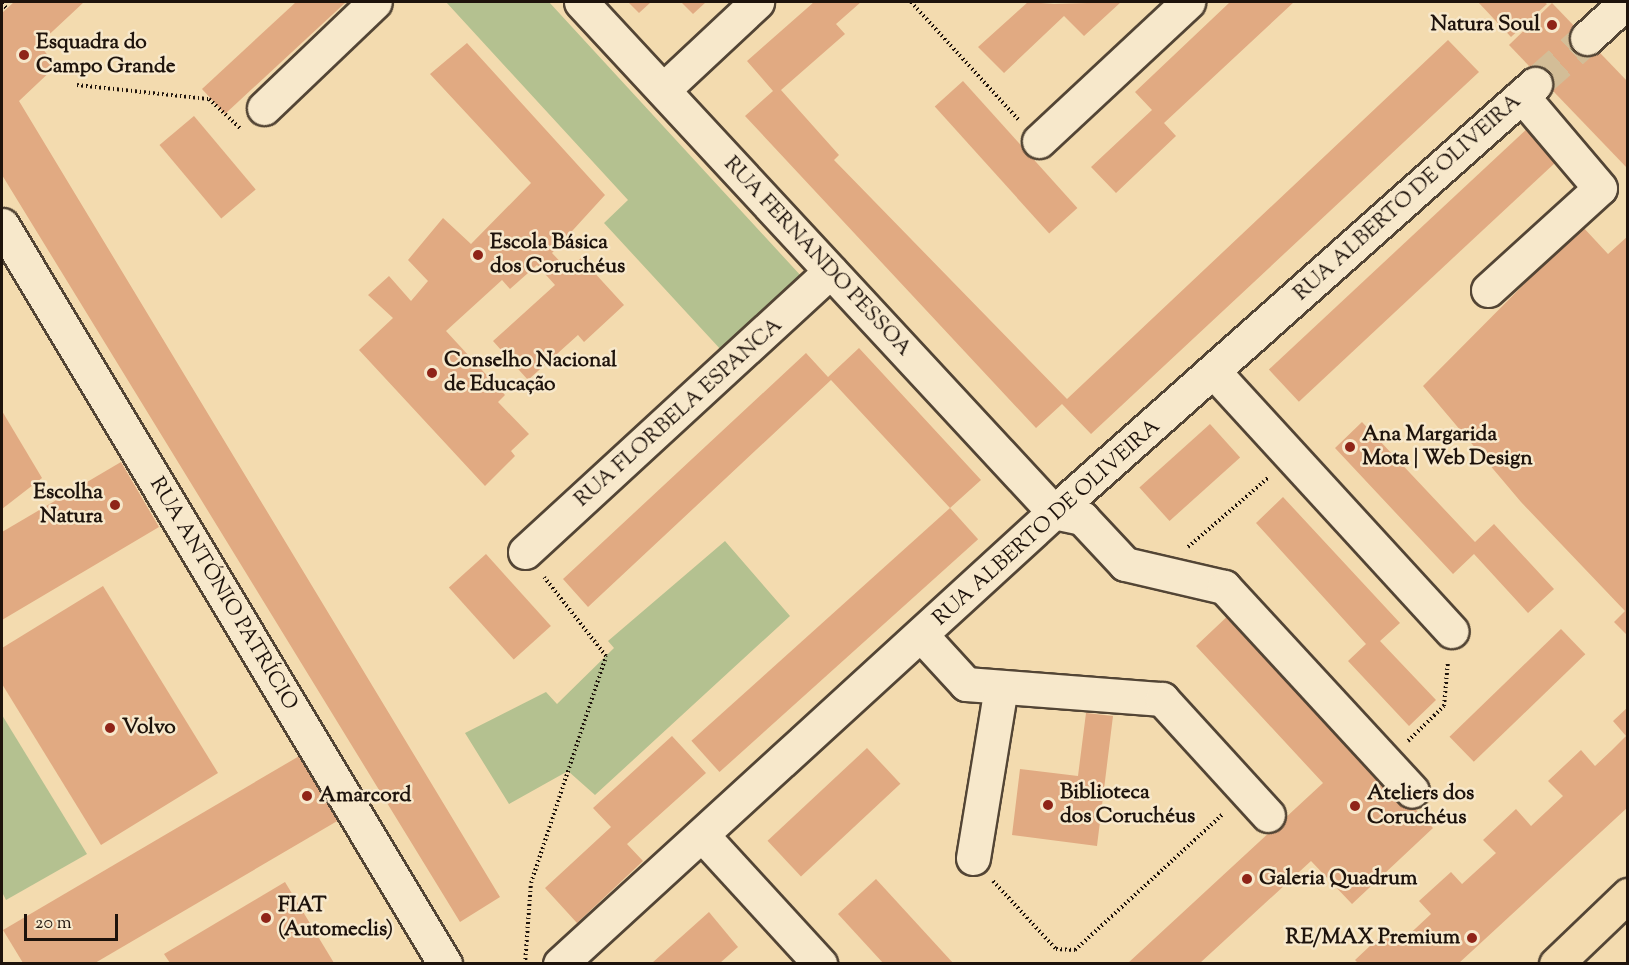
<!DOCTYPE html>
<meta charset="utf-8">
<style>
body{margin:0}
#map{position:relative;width:1629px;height:965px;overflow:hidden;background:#f3dbaf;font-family:"Sorts Mill Goudy",serif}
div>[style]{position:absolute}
.green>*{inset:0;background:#b4c190}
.building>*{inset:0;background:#e1aa82;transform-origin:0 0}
.minor-tunnel>*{height:33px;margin-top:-16.5px;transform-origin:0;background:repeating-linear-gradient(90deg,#d3bd97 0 33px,transparent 0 49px)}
.path>*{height:4px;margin-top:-2px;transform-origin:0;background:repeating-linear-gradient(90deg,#1e130c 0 1.5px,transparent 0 4.5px)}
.roads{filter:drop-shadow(2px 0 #534535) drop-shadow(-2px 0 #534535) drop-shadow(0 2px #534535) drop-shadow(0 -2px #534535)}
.minor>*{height:33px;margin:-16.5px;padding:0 16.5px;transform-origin:16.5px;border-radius:16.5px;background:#f7e8cb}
.major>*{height:33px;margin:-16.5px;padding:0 16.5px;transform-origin:16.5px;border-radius:16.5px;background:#f3dbaf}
.dots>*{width:16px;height:16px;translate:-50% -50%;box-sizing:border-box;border:3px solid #f7e8cb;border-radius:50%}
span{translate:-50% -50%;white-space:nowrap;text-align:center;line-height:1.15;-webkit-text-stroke:5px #f7e8cb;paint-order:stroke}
.poi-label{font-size:21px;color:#1e130c;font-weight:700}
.right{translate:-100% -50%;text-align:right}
.left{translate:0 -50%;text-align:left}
.street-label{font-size:21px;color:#1e130c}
.frame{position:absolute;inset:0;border:3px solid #1e130c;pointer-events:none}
.scale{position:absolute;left:24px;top:914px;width:94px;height:27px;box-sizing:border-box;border:3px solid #1e130c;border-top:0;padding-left:8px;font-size:18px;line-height:21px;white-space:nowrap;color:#1e130c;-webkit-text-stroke:4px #f7e8cb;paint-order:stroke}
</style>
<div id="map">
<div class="green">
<div style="clip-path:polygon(446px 2px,549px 2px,802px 277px,722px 351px,604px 223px,628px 200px)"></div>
<div style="clip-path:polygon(725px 541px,790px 616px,595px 795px,568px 771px,509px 804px,465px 733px,546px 692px,557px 704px,614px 648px,608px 641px)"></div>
<div style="clip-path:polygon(2px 715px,87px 854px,6px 900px,2px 892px)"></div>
</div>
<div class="building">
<div style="clip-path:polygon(14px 2px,84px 2px,39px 44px,56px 66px,19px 101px,500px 897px,460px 922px,2px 175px,2px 13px)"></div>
<div style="clip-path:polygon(296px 2px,346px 2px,225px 114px,202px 89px)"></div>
<div style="clip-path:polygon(628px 2px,651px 2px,639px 13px)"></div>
<div style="clip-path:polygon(681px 2px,706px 2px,693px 14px)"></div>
<div style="clip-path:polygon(814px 2px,861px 2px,836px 24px,845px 34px,781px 90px,839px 155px,834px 160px,1067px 399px,1448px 40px,1479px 72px,1091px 434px,1062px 404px,1036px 428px,745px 116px,773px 91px,747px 61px)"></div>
<div style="clip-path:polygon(1028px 2px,1054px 4px,1121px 2px,1084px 36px,1064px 16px,1004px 73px,978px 47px)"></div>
<div style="clip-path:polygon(1230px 2px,1294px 2px,1164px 123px,1176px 136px,1116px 193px,1091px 167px,1152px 110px,1135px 92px)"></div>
<div style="clip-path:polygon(1478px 2px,1544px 2px,1547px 4px,1511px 37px)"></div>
<div style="clip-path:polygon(1552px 3px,1628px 82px,1628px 169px,1509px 45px)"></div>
<div style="clip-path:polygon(467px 43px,605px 195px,552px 253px,568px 270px,581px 258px,624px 305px,584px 342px,578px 335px,528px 380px,493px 341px,555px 285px,537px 265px,510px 289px,502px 280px,446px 331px,505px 395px,498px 402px,529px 434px,511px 451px,515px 456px,485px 486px,359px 350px,393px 318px,368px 295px,389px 276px,411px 301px,428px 281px,408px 260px,443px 218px,471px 244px,531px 183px,430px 74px)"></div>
<div style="left:963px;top:81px;width:171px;height:38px;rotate:48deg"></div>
<div style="left:194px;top:116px;width:96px;height:45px;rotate:50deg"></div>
<div style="left:1530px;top:126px;width:44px;height:357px;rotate:47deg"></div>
<div style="clip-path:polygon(1582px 226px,1608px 254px,1628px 236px,1628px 636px,1614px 622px,1625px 611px,1521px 502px,1423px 386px)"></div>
<div style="clip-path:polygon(859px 348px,981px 480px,950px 508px,831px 380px,588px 607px,563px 579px,806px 353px,828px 377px)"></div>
<div style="clip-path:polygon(2px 411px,42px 478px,2px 509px)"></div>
<div style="clip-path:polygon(1362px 422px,1475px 542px,1494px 524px,1554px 589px,1528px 613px,1474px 554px,1453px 574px,1335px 448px)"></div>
<div style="left:1210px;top:424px;width:45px;height:95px;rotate:48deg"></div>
<div style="clip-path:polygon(121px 462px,159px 527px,2px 620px,2px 532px)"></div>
<div style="clip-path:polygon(1283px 497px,1400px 623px,1380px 641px,1436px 700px,1409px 726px,1348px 661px,1366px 644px,1256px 523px)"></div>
<div style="left:950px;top:508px;width:42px;height:348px;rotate:48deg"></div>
<div style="left:486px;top:554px;width:97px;height:50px;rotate:48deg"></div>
<div style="clip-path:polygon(103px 586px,218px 773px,101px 845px,2px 684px,2px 648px)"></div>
<div style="clip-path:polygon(1233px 611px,1433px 828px,1352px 904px,1311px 861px,1200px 963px,1128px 963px,1323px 783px,1196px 646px)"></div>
<div style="left:1561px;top:629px;width:35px;height:155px;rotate:46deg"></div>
<div style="clip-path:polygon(1628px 707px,1628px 807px,1459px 963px,1358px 963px,1355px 960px,1388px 929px,1401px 942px,1431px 914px,1419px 901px,1451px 872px,1462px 884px,1496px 853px,1483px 840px,1516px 809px,1531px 826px,1563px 796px,1548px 781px,1581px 750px,1595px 766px,1611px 751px,1626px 736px,1613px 721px)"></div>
<div style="clip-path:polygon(1086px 713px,1113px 716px,1097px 846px,1012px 835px,1020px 769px,1078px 776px)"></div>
<div style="clip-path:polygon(672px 736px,706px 773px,627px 844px,643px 861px,577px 923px,545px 888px,611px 827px,593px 808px)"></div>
<div style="left:867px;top:748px;width:49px;height:136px;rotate:47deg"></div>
<div style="clip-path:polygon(301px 755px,339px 820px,95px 963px,23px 963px,3px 930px)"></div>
<div style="clip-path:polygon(876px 879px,953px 963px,883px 963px,838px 914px)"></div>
<div style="clip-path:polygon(285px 882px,334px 963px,170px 963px,164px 954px)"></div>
<div style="clip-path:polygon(709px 912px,738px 947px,720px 963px,652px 963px)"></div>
</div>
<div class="minor-tunnel">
<div style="left:1535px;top:84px;width:69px;rotate:-41.5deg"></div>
</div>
<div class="path">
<div style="left:911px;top:2px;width:159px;rotate:47.6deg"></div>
<div style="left:2px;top:3px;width:8px;rotate:50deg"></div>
<div style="left:77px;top:85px;width:133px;rotate:6.1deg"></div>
<div style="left:209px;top:99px;width:44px;rotate:43.2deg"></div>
<div style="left:1188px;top:547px;width:107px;rotate:-40.8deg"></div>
<div style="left:1408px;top:741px;width:50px;rotate:-44.2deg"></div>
<div style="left:1444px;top:706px;width:45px;rotate:-84.9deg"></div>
<div style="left:993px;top:881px;width:93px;rotate:47.2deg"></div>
<div style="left:1056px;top:949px;width:19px;rotate:3deg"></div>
<div style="left:1075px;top:950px;width:202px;rotate:-42.6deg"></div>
<div style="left:525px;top:964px;width:81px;rotate:-85.8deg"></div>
<div style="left:531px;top:883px;width:239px;rotate:-71.7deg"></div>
<div style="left:606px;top:656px;width:100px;rotate:-128.1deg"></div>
</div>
<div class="roads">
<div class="minor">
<div style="left:581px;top:2px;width:696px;rotate:47.16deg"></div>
<div style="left:1587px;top:38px;width:53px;rotate:-42.7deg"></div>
<div style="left:663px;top:90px;width:129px;rotate:-43.1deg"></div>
<div style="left:264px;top:108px;width:153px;rotate:-43.7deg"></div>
<div style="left:1039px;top:141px;width:204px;rotate:-43deg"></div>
<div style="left:2px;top:225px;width:862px;rotate:59.06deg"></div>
<div style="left:1488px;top:290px;width:151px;rotate:-42.3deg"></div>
<div style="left:1600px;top:188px;width:121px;rotate:-130.3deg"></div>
<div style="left:1215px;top:373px;width:350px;rotate:47.5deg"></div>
<div style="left:1054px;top:512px;width:29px;rotate:12deg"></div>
<div style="left:1082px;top:518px;width:63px;rotate:46.9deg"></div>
<div style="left:1125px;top:564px;width:102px;rotate:13.1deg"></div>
<div style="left:1224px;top:587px;width:277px;rotate:47.3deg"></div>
<div style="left:525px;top:552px;width:415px;rotate:-42.6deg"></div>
<div style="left:922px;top:636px;width:65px;rotate:47.5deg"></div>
<div style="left:966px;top:684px;width:197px;rotate:4.4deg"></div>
<div style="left:1162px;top:699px;width:157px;rotate:47.6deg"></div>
<div style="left:702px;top:835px;width:175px;rotate:47.5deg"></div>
<div style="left:973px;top:858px;width:173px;rotate:-80.7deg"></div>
<div style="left:560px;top:964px;width:670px;rotate:-42.46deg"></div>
<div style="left:1054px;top:512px;width:644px;rotate:-41.66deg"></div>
</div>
<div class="major">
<div style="left:1556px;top:964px;width:100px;rotate:-43.8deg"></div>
</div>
</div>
<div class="dots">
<div style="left:1552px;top:25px;background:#8f2418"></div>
<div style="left:24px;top:55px;background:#8f2418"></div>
<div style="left:478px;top:255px;background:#8f2418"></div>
<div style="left:432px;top:373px;background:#8f2418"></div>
<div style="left:1350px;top:447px;background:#8f2418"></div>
<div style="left:115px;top:505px;background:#8f2418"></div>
<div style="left:110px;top:728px;background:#8f2418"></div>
<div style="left:307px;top:796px;background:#8f2418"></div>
<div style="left:1048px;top:805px;background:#8f2418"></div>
<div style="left:1355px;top:806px;background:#8f2418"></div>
<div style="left:1247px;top:879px;background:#8f2418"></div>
<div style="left:266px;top:918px;background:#8f2418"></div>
<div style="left:1472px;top:938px;background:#8f2418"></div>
</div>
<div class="poi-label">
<span class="right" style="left:1540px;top:25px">Natura Soul</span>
<span class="left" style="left:36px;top:55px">Esquadra do<br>Campo Grande</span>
<span class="left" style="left:490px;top:255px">Escola Básica<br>dos Coruchéus</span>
<span class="left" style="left:444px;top:373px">Conselho Nacional<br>de Educação</span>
<span class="left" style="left:1362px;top:447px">Ana Margarida<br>Mota | Web Design</span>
<span class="right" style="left:103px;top:505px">Escolha<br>Natura</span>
<span class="left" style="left:122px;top:728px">Volvo</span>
<span class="left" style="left:1060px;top:805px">Biblioteca<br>dos Coruchéus</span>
<span class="left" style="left:1367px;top:806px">Ateliers dos<br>Coruchéus</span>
<span class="left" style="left:319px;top:796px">Amarcord</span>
<span class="left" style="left:1259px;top:879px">Galeria Quadrum</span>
<span class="left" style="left:278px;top:918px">FIAT<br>(Automeclis)</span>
<span class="right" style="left:1460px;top:938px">RE/MAX Premium</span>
</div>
<div class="street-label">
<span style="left:1408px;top:198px;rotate:-42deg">RUA ALBERTO DE OLIVEIRA</span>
<span style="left:817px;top:257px;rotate:47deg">RUA FERNANDO PESSOA</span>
<span style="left:679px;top:413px;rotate:-42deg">RUA FLORBELA ESPANCA</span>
<span style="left:1047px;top:523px;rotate:-42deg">RUA ALBERTO DE OLIVEIRA</span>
<span style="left:223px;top:594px;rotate:59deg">RUA ANTÓNIO PATRÍCIO</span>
</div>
<div class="frame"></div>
<div class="scale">20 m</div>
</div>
